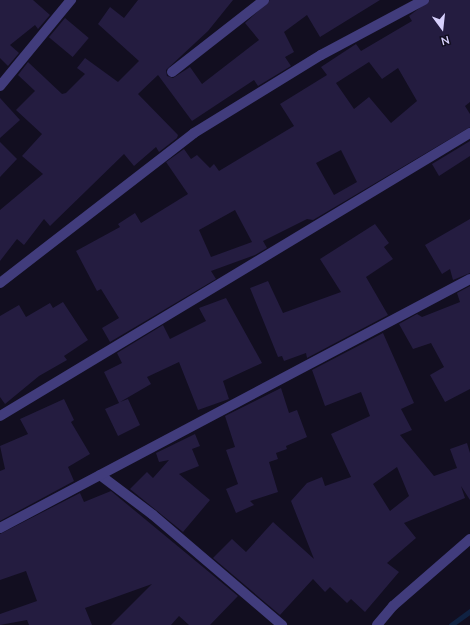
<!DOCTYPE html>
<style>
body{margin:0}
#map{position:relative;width:470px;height:625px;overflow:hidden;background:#120e20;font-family:"Nunito Sans",sans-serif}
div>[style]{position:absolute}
.stream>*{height:5px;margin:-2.5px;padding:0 2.5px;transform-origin:2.5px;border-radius:2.5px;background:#102242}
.building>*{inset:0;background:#241c40;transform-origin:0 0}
.street>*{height:10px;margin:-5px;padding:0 5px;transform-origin:5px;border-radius:5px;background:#413c7c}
span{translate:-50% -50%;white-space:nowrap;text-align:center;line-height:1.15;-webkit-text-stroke:4px #120e20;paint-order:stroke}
.north{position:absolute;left:422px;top:8px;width:40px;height:40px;-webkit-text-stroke:3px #120e20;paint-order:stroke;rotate:165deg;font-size:11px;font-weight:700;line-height:16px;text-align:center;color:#d7d0fc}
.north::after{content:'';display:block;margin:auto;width:14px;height:18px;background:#d7d0fc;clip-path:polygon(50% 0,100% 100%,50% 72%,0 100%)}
</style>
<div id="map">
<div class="stream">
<div style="left:451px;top:625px;width:24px;rotate:-36deg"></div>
</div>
<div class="building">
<div style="clip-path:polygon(0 0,33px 0,50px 15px,38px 29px,35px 25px,10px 45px,19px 53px,8px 66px,0 58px)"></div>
<div style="clip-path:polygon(138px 0,233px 0,208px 31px,166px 70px,167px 76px,173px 78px,190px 67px,202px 84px,259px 40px,245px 23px,270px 0,380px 0,320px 37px,307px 15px,284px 32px,294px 52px,285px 57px,291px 66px,258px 86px,254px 80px,192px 121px,158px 75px,138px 94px,178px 135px,177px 138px,159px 152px,156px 147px,134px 166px,124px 154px,50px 226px,44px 219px,24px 245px,17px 239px,0 261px,0 210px,43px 174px,22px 156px,42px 134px,16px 110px,35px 91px,18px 75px,28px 62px,62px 94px,66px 93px,85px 74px,77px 68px,85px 58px,118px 82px,139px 61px,98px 24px,110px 7px,124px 18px)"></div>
<div style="clip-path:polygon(evenodd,430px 0,470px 0,470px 102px,465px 106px,470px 114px,470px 127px,313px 220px,307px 219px,263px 241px,267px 248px,255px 255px,211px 271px,216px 279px,110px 342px,102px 328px,119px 318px,101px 289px,97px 291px,76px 251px,120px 227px,118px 224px,135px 213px,141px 223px,188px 194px,166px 162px,184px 149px,191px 159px,197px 155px,210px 168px,214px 164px,219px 171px,294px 126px,280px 104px,327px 75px,321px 67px,356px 44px,361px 51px,412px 21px,409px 16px,430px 0,369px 62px,382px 79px,398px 68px,417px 101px,391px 123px,369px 97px,354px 109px,336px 83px,369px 62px,430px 0,341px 150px,357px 182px,334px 195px,316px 163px,341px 150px,430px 0,235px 210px,252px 242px,211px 257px,199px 230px,235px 210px)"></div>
<div style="left:65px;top:18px;width:31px;height:25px;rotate:40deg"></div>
<div style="clip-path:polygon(0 98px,20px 120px,0 138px)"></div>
<div style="clip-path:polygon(470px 141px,470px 156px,439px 176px,432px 164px)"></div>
<div style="clip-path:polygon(0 142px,17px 159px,0 177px)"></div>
<div style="clip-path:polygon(470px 219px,470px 273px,453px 280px,450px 269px,442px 274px,425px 245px)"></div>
<div style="clip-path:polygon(375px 224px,389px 243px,384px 247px,393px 259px,366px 277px,388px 315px,307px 358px,306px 353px,284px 361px,282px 356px,278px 357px,250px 288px,268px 281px,283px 313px,341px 292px,320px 259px)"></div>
<div style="clip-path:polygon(470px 286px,470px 389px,445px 402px,430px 375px,444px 367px,431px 343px,413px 349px,399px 324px,417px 314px,422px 317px,460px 302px,457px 293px)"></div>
<div style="clip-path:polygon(226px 298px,262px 363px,223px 381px,229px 399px,198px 410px,179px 362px,147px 377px,151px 384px,120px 402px,128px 399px,140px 425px,118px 436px,105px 409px,119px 403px,104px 372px,122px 363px,117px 353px,163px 325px,170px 339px,206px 321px,199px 308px)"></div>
<div style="clip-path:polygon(63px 302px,88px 340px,64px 356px,67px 360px,39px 376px,5px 404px,0 397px,0 316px,19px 305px,26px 317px,50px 303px,53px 308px)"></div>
<div style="clip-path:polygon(evenodd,383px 333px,414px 403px,401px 409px,412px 430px,400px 435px,434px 476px,457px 468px,450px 449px,467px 443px,470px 453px,470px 500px,461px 486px,465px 498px,404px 523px,416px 538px,387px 563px,399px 572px,365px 612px,351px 599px,347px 603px,330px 587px,325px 592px,313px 579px,280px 615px,213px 558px,232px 539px,246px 552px,273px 522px,314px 559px,291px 501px,307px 483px,322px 477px,325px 486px,351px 477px,331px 434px,370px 416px,361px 392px,325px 406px,312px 370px,383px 333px,397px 467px,409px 496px,390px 511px,373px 484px,397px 467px)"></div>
<div style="clip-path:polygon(281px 388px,289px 413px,297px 410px,307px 437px,286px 446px,287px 449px,276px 453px,278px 459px,269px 462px,278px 492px,250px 501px,254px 505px,236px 513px,226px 489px,238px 484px,226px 450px,235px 447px,225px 416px)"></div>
<div style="clip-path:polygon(64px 399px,74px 420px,71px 422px,90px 454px,68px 467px,74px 481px,0 521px,0 471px,5px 469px,0 446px,28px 434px,20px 419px)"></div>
<div style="clip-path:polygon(195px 434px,200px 446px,192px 449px,199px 466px,179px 474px,210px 500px,183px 532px,130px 489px,147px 472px,153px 478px,169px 460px,159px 462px,156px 453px)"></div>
<div style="clip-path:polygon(111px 491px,238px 596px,210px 625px,189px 625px,179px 616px,171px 625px,111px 625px,152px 584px,85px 608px,92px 625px,29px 625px,27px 620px,0 625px,0 614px,37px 601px,26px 571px,0 580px,0 534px,80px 493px,84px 502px)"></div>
</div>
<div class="street">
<div style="left:172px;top:72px;width:117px;rotate:-38deg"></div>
<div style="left:0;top:86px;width:112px;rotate:-50.5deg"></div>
<div style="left:0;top:283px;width:245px;rotate:-37.7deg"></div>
<div style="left:194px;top:133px;width:149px;rotate:-31.6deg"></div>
<div style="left:321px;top:55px;width:117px;rotate:-28.1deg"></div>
<div style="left:0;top:416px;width:549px;rotate:-31.05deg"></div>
<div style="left:100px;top:475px;width:66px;rotate:37deg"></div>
<div style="left:153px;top:515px;width:170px;rotate:40.5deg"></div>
<div style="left:0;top:528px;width:532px;rotate:-27.91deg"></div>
<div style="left:377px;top:625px;width:25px;rotate:-50deg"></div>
<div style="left:393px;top:606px;width:102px;rotate:-41deg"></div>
</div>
<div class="north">N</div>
</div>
